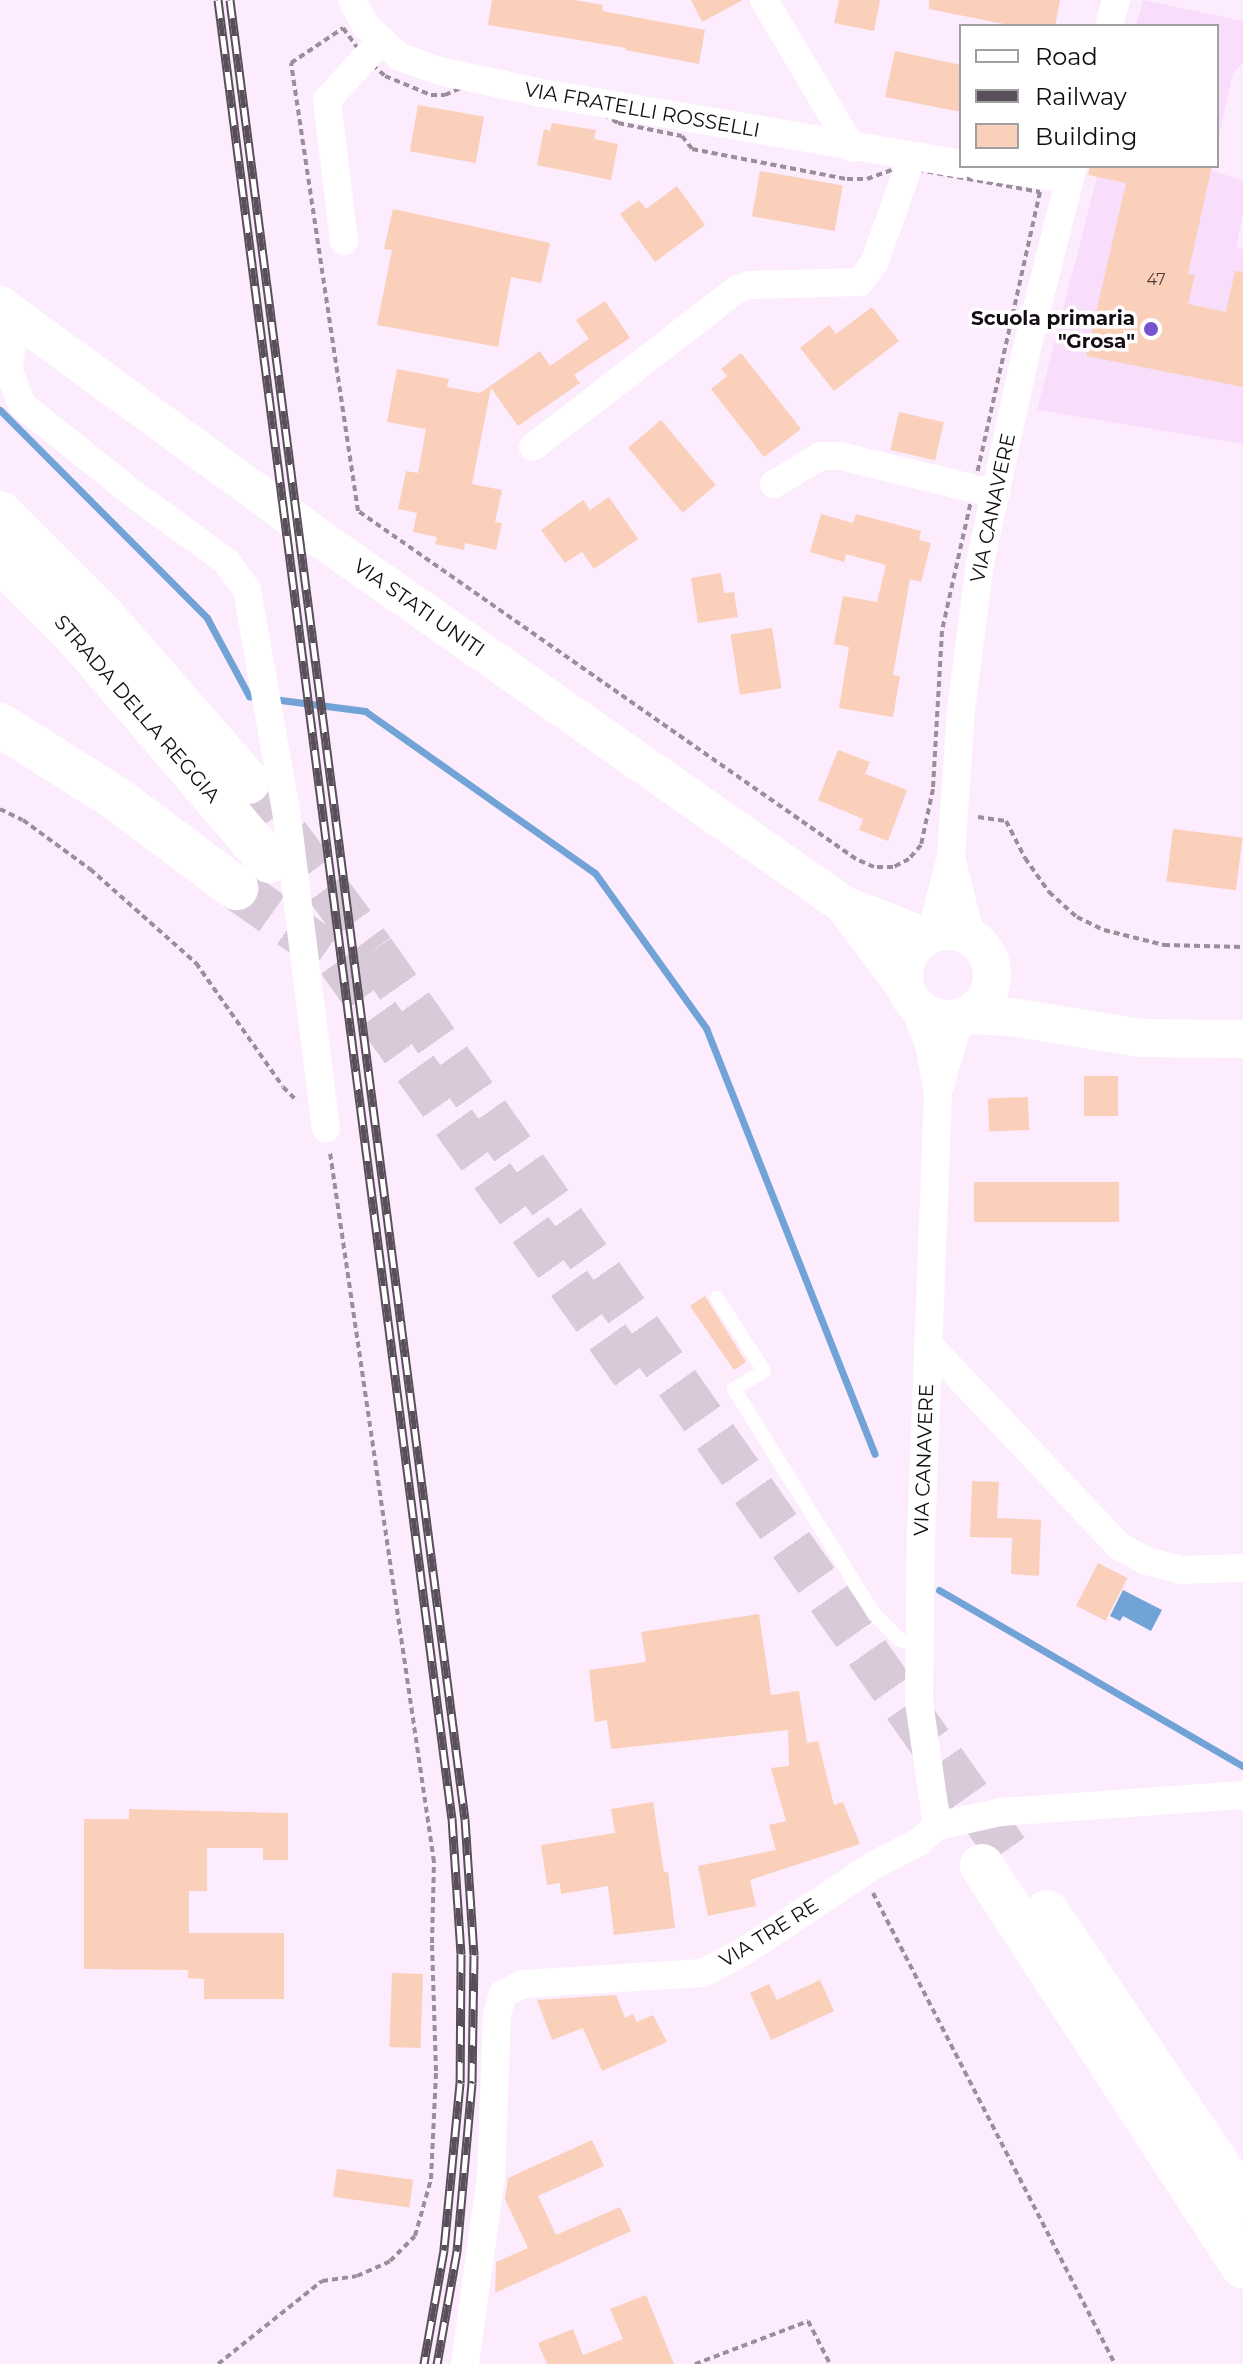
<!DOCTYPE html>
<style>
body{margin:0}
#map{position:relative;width:1243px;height:2364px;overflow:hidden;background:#fcecfd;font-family:Montserrat,sans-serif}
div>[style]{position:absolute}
.built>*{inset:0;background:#f8defb}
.water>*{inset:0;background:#72a3d7}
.stream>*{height:7px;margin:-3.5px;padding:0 3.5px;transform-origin:3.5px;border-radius:3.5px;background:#72a3d7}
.building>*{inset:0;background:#fbd0bb;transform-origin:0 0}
.highway-tunnel>*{height:44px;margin-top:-22px;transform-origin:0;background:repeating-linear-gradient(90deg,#d9cada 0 44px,transparent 0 66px)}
.path>*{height:4px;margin-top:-2px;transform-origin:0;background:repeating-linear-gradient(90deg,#9a8e9b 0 6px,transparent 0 10px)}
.lane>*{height:14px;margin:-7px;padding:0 7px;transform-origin:7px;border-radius:7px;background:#fff}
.street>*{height:28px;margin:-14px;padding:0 14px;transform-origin:14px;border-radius:14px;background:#fff}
.secondary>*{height:38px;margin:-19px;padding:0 19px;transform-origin:19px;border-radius:19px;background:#fff}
.secondary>.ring{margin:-19px;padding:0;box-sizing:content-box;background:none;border:38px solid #fff;border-radius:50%}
.highway>*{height:44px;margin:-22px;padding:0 22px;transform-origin:22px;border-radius:22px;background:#fff}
.rail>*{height:9px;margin-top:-4.5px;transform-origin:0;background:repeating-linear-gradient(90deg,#fff 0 18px,#594f5a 0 36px);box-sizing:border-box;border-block:2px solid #594f5a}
.dots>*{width:22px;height:22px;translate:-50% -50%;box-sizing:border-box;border:4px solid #fff;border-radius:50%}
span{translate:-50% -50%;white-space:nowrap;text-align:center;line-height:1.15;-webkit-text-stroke:7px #fff;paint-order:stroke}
.number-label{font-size:16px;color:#4d3d3e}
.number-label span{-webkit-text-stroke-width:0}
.street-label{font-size:20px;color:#130c14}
.poi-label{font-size:20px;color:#130c14;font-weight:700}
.right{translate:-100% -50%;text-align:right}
.legend{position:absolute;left:959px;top:24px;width:260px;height:144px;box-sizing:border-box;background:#fff;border:2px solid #a19ea1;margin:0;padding:10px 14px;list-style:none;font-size:24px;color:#130c14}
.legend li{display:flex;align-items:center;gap:16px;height:40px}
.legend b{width:40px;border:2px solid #a19ea1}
</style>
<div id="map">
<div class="built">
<div style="clip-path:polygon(1143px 0,1243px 21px,1243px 63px,1233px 73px,1217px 143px,1217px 26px,1136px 26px)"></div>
<div style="clip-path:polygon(1100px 166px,1211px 170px,1243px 181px,1243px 215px,1236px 247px,1243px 249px,1243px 444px,1037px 410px)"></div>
</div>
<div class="water">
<div style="clip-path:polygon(1123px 1590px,1162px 1610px,1151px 1631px,1123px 1616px,1120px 1621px,1110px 1616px)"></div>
</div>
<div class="stream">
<div style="left:0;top:410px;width:293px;rotate:45.1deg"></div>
<div style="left:207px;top:618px;width:89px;rotate:61.7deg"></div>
<div style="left:249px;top:696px;width:12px;rotate:9deg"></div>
<div style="left:273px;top:699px;width:93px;rotate:7.4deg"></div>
<div style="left:365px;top:711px;width:281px;rotate:35.2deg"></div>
<div style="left:595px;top:873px;width:191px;rotate:54.4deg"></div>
<div style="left:706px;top:1028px;width:458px;rotate:68.4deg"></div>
<div style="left:939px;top:1590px;width:351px;rotate:30.1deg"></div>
</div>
<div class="building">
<div style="clip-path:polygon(492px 0,575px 0,603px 5px,602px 11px,705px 30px,699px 64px,625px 50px,626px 48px,488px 25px)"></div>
<div style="clip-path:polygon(691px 0,743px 0,702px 22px)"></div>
<div style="clip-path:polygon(839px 0,880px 0,874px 31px,834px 23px)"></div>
<div style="clip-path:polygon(929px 0,1060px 0,1055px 26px,1014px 26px,929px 9px)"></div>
<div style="clip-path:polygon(895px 51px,961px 65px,961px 112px,885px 97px)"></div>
<div style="left:418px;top:105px;width:67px;height:47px;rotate:10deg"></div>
<div style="clip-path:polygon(552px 123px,596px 130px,594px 139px,618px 144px,611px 180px,537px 165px,544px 129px,550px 131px)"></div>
<div style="clip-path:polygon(1090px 166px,1212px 166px,1188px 274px,1195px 275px,1188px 304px,1226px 312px,1235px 271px,1243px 272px,1243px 387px,1086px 356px,1126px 183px,1088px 175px)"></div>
<div style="left:760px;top:171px;width:84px;height:46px;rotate:10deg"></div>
<div style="clip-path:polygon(677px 186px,705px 225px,655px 262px,620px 214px,639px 200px,646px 209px)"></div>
<div style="clip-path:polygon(393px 209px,550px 243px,541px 283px,511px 277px,498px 347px,377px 325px,392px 250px,384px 249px)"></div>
<div style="clip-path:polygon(605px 301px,630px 338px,574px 375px,580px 383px,518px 426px,491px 388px,472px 484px,502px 490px,495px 522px,502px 523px,496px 550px,465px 543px,464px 550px,435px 544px,437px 537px,413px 532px,417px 513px,398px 509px,406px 471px,418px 473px,426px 429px,387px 422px,397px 369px,449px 379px,447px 387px,480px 393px,540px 351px,550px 366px,589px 339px,576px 320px)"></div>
<div style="clip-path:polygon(872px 307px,899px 341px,834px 391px,800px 348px,829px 325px,836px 334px)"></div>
<div style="clip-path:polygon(741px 353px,801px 429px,764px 457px,711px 389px,727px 376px,721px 369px)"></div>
<div style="left:899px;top:412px;width:46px;height:39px;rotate:13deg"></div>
<div style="left:661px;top:420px;width:85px;height:43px;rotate:50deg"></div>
<div style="clip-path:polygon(609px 497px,638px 539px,594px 569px,582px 552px,565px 563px,541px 530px,583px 500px,590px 510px)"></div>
<div style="clip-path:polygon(821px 514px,853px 523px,856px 514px,921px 531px,919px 540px,931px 543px,921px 582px,910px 579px,893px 675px,900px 676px,893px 717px,839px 708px,849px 647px,834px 644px,843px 596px,877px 602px,886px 565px,846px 554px,844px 562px,810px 552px)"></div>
<div style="clip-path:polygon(721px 573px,724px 593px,734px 592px,738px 617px,698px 623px,691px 578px)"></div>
<div style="left:772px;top:628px;width:61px;height:42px;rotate:81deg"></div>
<div style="clip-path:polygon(838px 750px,870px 762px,865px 774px,907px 790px,888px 841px,859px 830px,863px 819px,818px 800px)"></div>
<div style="left:1173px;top:829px;width:70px;height:53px;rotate:7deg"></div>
<div style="left:1084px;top:1076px;width:34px;height:40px"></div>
<div style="left:1028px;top:1097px;width:33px;height:40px;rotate:88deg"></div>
<div style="left:974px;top:1182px;width:145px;height:40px"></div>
<div style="clip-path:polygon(705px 1296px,746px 1362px,734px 1370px,690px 1306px)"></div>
<div style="clip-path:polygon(972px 1481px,999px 1482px,997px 1518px,1041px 1520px,1039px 1576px,1011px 1574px,1012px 1538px,970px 1537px)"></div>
<div style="left:1098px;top:1563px;width:33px;height:48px;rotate:27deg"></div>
<div style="clip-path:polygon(759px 1614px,771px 1695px,799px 1691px,807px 1743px,818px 1741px,834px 1805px,843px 1802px,860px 1844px,750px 1880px,756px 1906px,708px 1916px,698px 1866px,776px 1850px,769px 1825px,786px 1821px,771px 1768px,789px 1766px,788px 1730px,611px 1749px,607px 1720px,595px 1722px,589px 1670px,646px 1662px,641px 1632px)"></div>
<div style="clip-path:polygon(653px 1802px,664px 1872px,668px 1872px,675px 1928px,614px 1935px,608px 1886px,561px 1894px,560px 1883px,547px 1885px,541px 1845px,615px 1833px,611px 1809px)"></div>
<div style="clip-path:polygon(129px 1809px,288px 1813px,288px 1860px,263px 1860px,263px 1848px,207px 1848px,207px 1891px,189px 1891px,189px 1933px,284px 1933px,284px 1999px,204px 1999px,204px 1979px,188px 1978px,188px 1970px,84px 1969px,84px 1819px,129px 1819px)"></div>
<div style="left:392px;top:1973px;width:31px;height:74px;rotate:2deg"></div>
<div style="clip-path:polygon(820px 1980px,834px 2011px,771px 2040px,750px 1993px,769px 1984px,777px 2000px)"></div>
<div style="clip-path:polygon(616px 1995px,625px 2018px,633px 2014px,637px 2022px,653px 2015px,667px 2042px,602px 2071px,583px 2028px,552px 2040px,537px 2000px)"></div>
<div style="clip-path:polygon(592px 2140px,604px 2166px,538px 2196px,556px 2235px,620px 2207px,631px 2231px,495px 2293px,496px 2262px,528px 2248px,505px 2199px,508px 2178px)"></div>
<div style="left:337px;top:2169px;width:77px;height:28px;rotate:8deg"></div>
<div style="clip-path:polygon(646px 2295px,674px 2364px,547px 2364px,538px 2343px,573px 2329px,583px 2355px,623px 2339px,610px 2309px)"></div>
</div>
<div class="highway-tunnel">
<div style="left:248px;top:782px;width:210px;rotate:53.5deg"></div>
<div style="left:373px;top:951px;width:1101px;rotate:54.84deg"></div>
<div style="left:236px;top:888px;width:126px;rotate:35.3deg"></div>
<div style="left:339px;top:961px;width:523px;rotate:54.49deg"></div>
</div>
<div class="path">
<div style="left:343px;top:28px;width:37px;rotate:54deg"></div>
<div style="left:365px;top:58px;width:27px;rotate:42deg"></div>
<div style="left:385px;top:76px;width:50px;rotate:22.4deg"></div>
<div style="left:431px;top:95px;width:14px"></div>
<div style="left:445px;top:95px;width:22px;rotate:-24deg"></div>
<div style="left:465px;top:86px;width:142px;rotate:11.4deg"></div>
<div style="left:604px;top:114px;width:17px;rotate:33deg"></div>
<div style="left:618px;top:123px;width:65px;rotate:11.5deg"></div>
<div style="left:682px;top:136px;width:16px;rotate:52deg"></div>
<div style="left:692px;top:149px;width:158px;rotate:11deg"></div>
<div style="left:847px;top:179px;width:20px"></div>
<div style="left:867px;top:179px;width:33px;rotate:-20deg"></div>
<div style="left:898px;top:168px;width:10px"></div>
<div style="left:908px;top:168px;width:134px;rotate:10.3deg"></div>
<div style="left:1040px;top:192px;width:450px;rotate:102.6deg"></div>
<div style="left:942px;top:631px;width:158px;rotate:93.3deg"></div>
<div style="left:933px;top:789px;width:57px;rotate:102.1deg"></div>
<div style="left:921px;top:845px;width:18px;rotate:131deg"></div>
<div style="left:909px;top:859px;width:18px;rotate:153deg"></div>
<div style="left:893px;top:867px;width:19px;rotate:180deg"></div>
<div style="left:874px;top:867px;width:20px;rotate:-156deg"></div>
<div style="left:856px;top:859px;width:608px;rotate:-145.05deg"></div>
<div style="left:358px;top:511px;width:453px;rotate:-98.5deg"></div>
<div style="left:291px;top:63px;width:63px;rotate:-33.9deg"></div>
<div style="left:0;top:809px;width:25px;rotate:26deg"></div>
<div style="left:23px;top:820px;width:83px;rotate:36.2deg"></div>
<div style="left:90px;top:869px;width:142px;rotate:41.6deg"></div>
<div style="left:196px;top:963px;width:151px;rotate:54.9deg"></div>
<div style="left:283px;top:1087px;width:20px;rotate:45deg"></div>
<div style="left:978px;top:817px;width:28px;rotate:8deg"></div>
<div style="left:1006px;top:821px;width:42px;rotate:62.8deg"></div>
<div style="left:1025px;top:858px;width:42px;rotate:54.8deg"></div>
<div style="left:1049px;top:892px;width:38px;rotate:42deg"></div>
<div style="left:1077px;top:917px;width:30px;rotate:26deg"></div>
<div style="left:1104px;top:930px;width:62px;rotate:14deg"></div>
<div style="left:1164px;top:945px;width:79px;rotate:1.5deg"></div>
<div style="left:873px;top:1893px;width:530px;rotate:62.81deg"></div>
<div style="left:218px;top:2364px;width:133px;rotate:-38.6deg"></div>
<div style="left:322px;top:2281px;width:35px;rotate:-8deg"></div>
<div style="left:357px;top:2276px;width:36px;rotate:-24deg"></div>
<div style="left:390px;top:2261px;width:35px;rotate:-45deg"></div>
<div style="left:415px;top:2236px;width:59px;rotate:-74.3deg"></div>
<div style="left:431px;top:2179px;width:108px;rotate:-87.3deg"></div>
<div style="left:436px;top:2071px;width:128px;rotate:-91.8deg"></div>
<div style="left:432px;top:1943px;width:81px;rotate:-88.6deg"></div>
<div style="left:434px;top:1862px;width:717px;rotate:-98.34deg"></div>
<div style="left:695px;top:2364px;width:121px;rotate:-20.8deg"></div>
<div style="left:808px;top:2321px;width:48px;rotate:62.9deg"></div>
</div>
<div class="lane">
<div style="left:717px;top:1298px;width:87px;rotate:57.2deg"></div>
<div style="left:764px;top:1371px;width:35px;rotate:149deg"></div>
<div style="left:734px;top:1389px;width:265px;rotate:58.1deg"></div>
<div style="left:874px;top:1614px;width:35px;rotate:45deg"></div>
<div style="left:899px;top:1639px;width:22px;rotate:22deg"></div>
</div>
<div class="street">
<div style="left:352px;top:0;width:30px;rotate:62deg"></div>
<div style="left:366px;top:26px;width:46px;rotate:42.4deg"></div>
<div style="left:400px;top:57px;width:42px;rotate:19.3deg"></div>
<div style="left:440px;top:71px;width:104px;rotate:12.2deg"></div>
<div style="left:542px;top:93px;width:425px;rotate:9.6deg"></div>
<div style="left:764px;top:0;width:172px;rotate:59.3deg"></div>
<div style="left:1109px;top:26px;width:27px;rotate:-75deg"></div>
<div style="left:978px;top:166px;width:92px;rotate:8.1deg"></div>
<div style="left:344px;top:241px;width:142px;rotate:-96.9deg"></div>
<div style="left:327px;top:100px;width:81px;rotate:-47.5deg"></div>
<div style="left:14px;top:315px;width:56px;rotate:95.1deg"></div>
<div style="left:9px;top:371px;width:36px;rotate:69deg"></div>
<div style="left:22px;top:405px;width:144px;rotate:38.5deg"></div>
<div style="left:135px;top:495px;width:112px;rotate:36deg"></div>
<div style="left:226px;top:561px;width:36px;rotate:54deg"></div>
<div style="left:247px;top:590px;width:230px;rotate:80deg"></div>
<div style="left:287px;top:817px;width:314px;rotate:82.9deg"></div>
<div style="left:533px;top:447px;width:257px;rotate:-37.7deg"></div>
<div style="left:736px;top:290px;width:14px;rotate:-21deg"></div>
<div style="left:749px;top:285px;width:111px;rotate:-1.5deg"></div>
<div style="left:860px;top:282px;width:26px;rotate:-54deg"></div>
<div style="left:875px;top:261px;width:110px;rotate:-70.4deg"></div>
<div style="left:774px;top:484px;width:55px;rotate:-30.8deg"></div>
<div style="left:821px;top:456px;width:19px"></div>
<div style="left:840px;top:456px;width:161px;rotate:13.7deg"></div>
<div style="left:952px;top:861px;width:79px;rotate:76.1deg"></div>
<div style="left:931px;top:934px;width:81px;rotate:-75.6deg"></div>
<div style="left:951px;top:856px;width:146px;rotate:-86.1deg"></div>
<div style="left:961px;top:710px;width:148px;rotate:-82.6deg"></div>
<div style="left:980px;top:563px;width:229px;rotate:-77.7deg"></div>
<div style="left:1029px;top:339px;width:179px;rotate:-75.7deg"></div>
<div style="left:913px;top:1004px;width:44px;rotate:68.7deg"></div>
<div style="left:929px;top:1045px;width:49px;rotate:79.4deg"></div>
<div style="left:938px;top:1093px;width:438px;rotate:92.2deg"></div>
<div style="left:921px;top:1531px;width:171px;rotate:90.7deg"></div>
<div style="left:919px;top:1702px;width:125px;rotate:81.7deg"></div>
<div style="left:940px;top:1085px;width:70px;rotate:-73.4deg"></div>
<div style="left:928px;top:1344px;width:278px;rotate:46.6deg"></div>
<div style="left:1119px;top:1546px;width:31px;rotate:29deg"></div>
<div style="left:1146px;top:1561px;width:36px;rotate:14deg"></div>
<div style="left:1181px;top:1570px;width:62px;rotate:-1.8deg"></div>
<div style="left:465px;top:2364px;width:189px;rotate:-82.1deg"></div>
<div style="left:491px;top:2177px;width:163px;rotate:-87.9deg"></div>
<div style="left:497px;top:2014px;width:21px;rotate:-73deg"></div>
<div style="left:503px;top:1994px;width:22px;rotate:-27deg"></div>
<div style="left:523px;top:1984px;width:180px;rotate:-3.5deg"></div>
<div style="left:703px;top:1973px;width:45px;rotate:-27.7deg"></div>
<div style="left:743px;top:1952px;width:157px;rotate:-33.6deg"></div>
<div style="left:874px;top:1865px;width:51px;rotate:-27.1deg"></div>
<div style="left:919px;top:1842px;width:24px;rotate:-42deg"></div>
<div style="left:937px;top:1826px;width:66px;rotate:-12.3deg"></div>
<div style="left:1001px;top:1812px;width:243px;rotate:-4deg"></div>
</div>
<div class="secondary">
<div style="left:0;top:305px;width:411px;rotate:36.1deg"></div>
<div style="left:332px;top:547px;width:625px;rotate:34.96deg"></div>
<div style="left:844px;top:905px;width:88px;rotate:21.3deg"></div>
<div style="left:844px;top:905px;width:100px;rotate:53.1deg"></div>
<div class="ring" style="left:904px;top:931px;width:50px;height:50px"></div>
<div style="left:967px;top:1015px;width:44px;rotate:2.6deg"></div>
<div style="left:1011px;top:1017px;width:131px;rotate:9.2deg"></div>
<div style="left:1140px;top:1038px;width:103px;rotate:0.6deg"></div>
</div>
<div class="highway">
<div style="left:0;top:513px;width:147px;rotate:45deg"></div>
<div style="left:104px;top:617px;width:219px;rotate:48.9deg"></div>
<div style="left:0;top:560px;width:109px;rotate:45deg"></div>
<div style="left:77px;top:637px;width:295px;rotate:49.4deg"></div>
<div style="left:0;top:725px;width:138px;rotate:32.3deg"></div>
<div style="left:117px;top:799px;width:149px;rotate:36.8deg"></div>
<div style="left:982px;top:1866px;width:478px;rotate:56.9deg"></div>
<div style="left:1047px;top:1912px;width:349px;rotate:55.9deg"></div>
</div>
<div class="rail">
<div style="left:218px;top:0;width:1833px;rotate:82.67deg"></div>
<div style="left:452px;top:1818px;width:136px;rotate:86.2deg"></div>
<div style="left:461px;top:1954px;width:129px;rotate:90.4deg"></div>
<div style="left:460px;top:2083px;width:168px;rotate:95.5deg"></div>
<div style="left:444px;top:2250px;width:116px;rotate:100deg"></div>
<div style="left:230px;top:0;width:1834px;rotate:82.64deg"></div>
<div style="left:465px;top:1819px;width:136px;rotate:86.2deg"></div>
<div style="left:474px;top:1955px;width:128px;rotate:90.9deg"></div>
<div style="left:472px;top:2083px;width:169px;rotate:95.1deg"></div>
<div style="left:457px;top:2251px;width:115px;rotate:100deg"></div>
</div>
<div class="dots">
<div style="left:1151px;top:329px;background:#7554cd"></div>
</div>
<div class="number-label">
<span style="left:1156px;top:280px">47</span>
</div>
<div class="street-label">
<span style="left:642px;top:110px;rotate:10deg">VIA FRATELLI ROSSELLI</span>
<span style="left:993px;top:508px;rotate:-78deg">VIA CANAVERE</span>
<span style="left:419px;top:608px;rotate:35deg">VIA STATI UNITI</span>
<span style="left:137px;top:709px;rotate:49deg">STRADA DELLA REGGIA</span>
<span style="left:924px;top:1460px;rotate:-88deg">VIA CANAVERE</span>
<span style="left:769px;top:1933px;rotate:-32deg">VIA TRE RE</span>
</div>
<div class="poi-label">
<span class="right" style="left:1135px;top:330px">Scuola primaria<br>"Grosa"</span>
</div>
<ul class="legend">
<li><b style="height:10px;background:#fff"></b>Road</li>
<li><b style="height:10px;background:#594f5a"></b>Railway</li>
<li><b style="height:22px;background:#fbd0bb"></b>Building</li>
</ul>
</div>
